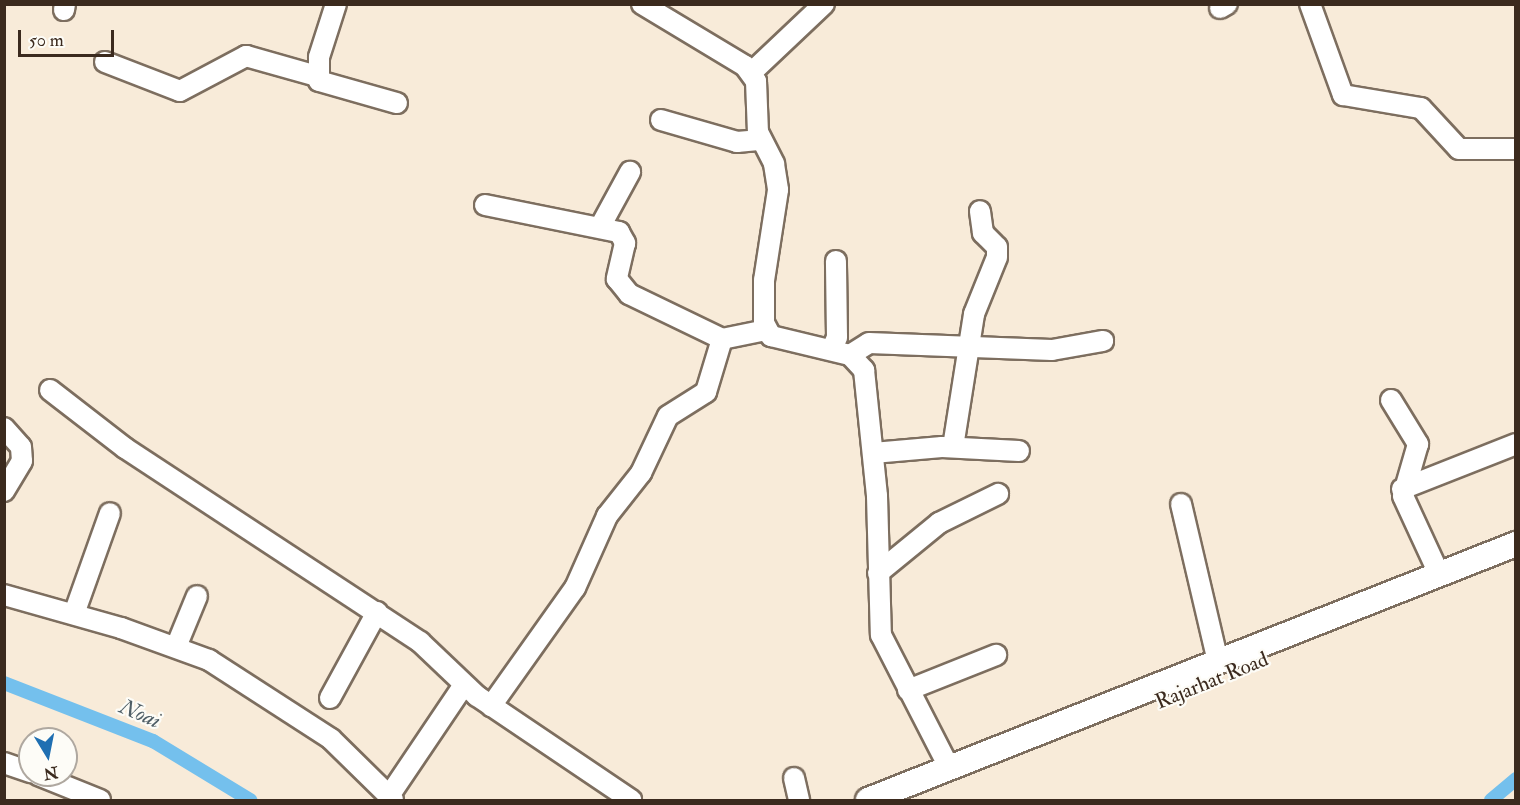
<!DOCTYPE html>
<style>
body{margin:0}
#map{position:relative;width:1520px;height:805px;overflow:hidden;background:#f8ebd9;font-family:"IM FELL Double Pica",serif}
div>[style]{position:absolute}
.canal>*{height:14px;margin:-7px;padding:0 7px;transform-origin:7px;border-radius:7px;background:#74c0ed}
.roads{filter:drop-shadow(2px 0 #7d6e5f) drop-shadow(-2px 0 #7d6e5f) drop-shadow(0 2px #7d6e5f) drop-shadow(0 -2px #7d6e5f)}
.minor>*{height:20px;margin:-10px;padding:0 10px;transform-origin:10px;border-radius:10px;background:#fff}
.major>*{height:24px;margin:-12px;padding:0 12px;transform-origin:12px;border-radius:12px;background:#fff}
span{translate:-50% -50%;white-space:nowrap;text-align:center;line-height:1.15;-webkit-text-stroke:4.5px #fdfcf7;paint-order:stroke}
.street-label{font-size:21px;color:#3b2a1e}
.water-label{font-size:22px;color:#4f5e66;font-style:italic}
.frame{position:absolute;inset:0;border:6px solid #3b2a1e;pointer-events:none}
.north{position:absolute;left:18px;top:727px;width:60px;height:60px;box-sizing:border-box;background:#fdfcf7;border:2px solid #afa8a0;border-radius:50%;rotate:170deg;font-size:16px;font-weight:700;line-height:24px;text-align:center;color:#3b2a1e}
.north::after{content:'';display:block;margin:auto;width:21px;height:27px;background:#1f6fb2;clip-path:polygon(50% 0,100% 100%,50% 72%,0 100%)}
.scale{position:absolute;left:18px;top:30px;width:96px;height:27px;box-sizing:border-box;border:3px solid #3b2a1e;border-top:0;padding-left:8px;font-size:18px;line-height:21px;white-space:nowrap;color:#3b2a1e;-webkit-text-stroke:4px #fdfcf7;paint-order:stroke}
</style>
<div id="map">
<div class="canal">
<div style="left:4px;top:683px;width:160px;rotate:21.3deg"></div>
<div style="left:153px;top:741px;width:114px;rotate:31.3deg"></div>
<div style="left:1491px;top:800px;width:33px;rotate:-40deg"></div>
</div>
<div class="roads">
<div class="minor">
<div style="left:336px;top:4px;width:56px;rotate:107.8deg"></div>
<div style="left:319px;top:57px;width:24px;rotate:90deg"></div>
<div style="left:319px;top:81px;width:81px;rotate:15.8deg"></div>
<div style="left:642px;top:4px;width:120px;rotate:31deg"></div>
<div style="left:745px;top:66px;width:19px;rotate:54deg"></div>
<div style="left:756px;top:81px;width:51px;rotate:87.8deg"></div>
<div style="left:758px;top:132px;width:36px;rotate:63deg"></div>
<div style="left:774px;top:164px;width:26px;rotate:81deg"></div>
<div style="left:778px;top:190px;width:91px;rotate:98.8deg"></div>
<div style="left:764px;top:280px;width:43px;rotate:90deg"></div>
<div style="left:764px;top:323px;width:15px;rotate:62deg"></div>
<div style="left:771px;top:336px;width:81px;rotate:13.5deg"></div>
<div style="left:850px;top:355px;width:21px;rotate:47deg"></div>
<div style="left:864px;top:370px;width:127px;rotate:84.1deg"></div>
<div style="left:877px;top:496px;width:139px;rotate:88.4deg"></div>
<div style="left:881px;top:635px;width:151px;rotate:62.8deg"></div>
<div style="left:1310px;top:4px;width:97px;rotate:70.1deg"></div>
<div style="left:1343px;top:95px;width:79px;rotate:9.5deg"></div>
<div style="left:1421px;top:108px;width:56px;rotate:47.2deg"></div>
<div style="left:1459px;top:149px;width:57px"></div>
<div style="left:1220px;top:8px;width:8px;rotate:-30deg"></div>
<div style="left:64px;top:10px;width:6px;rotate:-81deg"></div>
<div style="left:105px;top:62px;width:80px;rotate:21.1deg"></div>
<div style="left:180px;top:91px;width:75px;rotate:-27.9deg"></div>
<div style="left:246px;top:56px;width:74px;rotate:15.7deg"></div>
<div style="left:752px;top:72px;width:99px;rotate:-43.4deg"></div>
<div style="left:661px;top:120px;width:79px;rotate:16.1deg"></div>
<div style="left:737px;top:142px;width:24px;rotate:-5deg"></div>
<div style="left:485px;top:205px;width:137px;rotate:11.4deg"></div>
<div style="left:619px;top:232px;width:13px;rotate:61deg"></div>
<div style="left:625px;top:243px;width:37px;rotate:103deg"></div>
<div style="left:617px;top:279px;width:19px;rotate:51deg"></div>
<div style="left:629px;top:294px;width:103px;rotate:25.8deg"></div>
<div style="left:722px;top:339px;width:45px;rotate:-11.6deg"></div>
<div style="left:600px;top:227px;width:63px;rotate:-61.4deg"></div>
<div style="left:832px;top:349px;width:13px;rotate:-67deg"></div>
<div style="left:837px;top:337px;width:76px;rotate:-90.8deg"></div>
<div style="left:850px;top:355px;width:22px;rotate:-32deg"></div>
<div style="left:869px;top:343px;width:183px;rotate:2.2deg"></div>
<div style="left:1052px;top:350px;width:52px;rotate:-10deg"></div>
<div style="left:50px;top:390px;width:95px;rotate:37.7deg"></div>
<div style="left:125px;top:448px;width:353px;rotate:33.3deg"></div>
<div style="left:420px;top:642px;width:79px;rotate:43.5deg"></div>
<div style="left:477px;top:696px;width:186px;rotate:34deg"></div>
<div style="left:1391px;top:400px;width:52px;rotate:58.5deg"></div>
<div style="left:1418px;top:444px;width:54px;rotate:106.1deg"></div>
<div style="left:1403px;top:496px;width:86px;rotate:65.2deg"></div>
<div style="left:4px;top:428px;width:25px;rotate:48deg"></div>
<div style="left:21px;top:447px;width:14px;rotate:86deg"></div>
<div style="left:22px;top:461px;width:35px;rotate:121deg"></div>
<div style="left:953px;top:447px;width:135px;rotate:-81deg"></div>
<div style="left:974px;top:314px;width:61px;rotate:-68deg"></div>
<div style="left:997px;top:257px;width:10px;rotate:-90deg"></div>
<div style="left:997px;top:247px;width:20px;rotate:-135deg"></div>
<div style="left:983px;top:233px;width:22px;rotate:-98deg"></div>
<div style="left:873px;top:453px;width:69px;rotate:-5deg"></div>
<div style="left:942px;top:447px;width:77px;rotate:3deg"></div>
<div style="left:1402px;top:489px;width:123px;rotate:-21.5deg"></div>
<div style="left:1181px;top:504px;width:162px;rotate:76.8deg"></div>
<div style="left:878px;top:573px;width:79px;rotate:-39.3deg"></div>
<div style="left:939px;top:523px;width:66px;rotate:-26.2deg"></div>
<div style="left:4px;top:595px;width:122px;rotate:15.8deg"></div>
<div style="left:121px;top:628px;width:94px;rotate:20deg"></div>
<div style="left:209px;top:660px;width:145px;rotate:32.9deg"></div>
<div style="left:331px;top:739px;width:87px;rotate:44.5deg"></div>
<div style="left:74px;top:614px;width:107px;rotate:-70.4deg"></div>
<div style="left:176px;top:647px;width:55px;rotate:-67.6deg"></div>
<div style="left:908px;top:690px;width:95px;rotate:-21.7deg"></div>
<div style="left:330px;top:698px;width:98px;rotate:-61.3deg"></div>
<div style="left:491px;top:706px;width:145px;rotate:-54.6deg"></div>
<div style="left:575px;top:588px;width:79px;rotate:-66deg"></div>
<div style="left:607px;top:516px;width:55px;rotate:-51.7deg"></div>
<div style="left:641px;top:473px;width:63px;rotate:-64.7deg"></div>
<div style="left:668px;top:416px;width:45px;rotate:-32.3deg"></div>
<div style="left:706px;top:392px;width:55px;rotate:-73.2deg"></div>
<div style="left:4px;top:763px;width:28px;rotate:19deg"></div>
<div style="left:38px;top:775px;width:67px;rotate:22deg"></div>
<div style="left:794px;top:778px;width:23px;rotate:77deg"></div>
<div style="left:389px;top:796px;width:134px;rotate:-56deg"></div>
</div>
<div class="major">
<div style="left:868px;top:800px;width:697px;rotate:-21.56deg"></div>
</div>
</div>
<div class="street-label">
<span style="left:1212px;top:681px;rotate:-22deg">Rajarhat Road</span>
</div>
<div class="water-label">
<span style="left:140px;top:714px;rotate:23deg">Noai</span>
</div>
<div class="frame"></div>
<div class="north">N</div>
<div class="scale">50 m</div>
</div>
